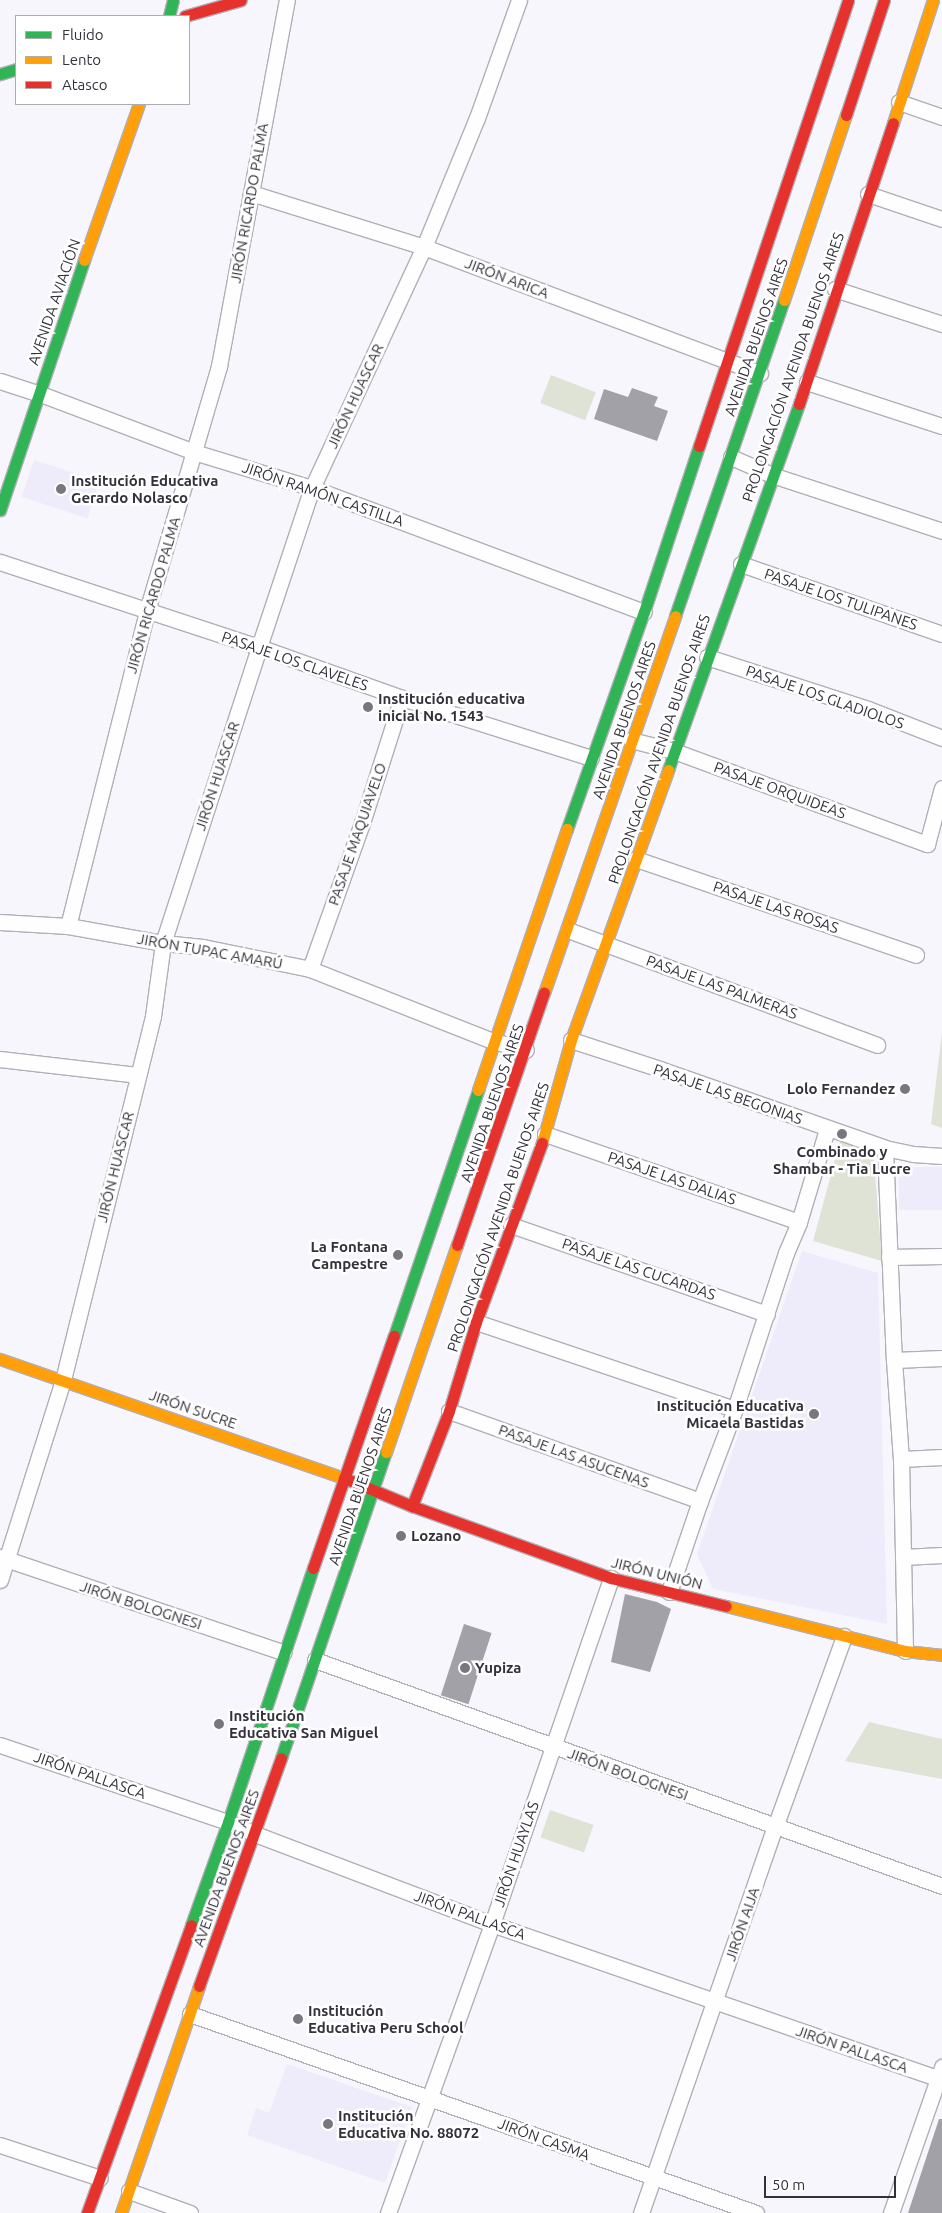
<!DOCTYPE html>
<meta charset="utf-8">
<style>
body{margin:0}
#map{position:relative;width:942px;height:2213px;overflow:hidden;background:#f7f6fc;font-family:Ubuntu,sans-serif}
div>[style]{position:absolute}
.built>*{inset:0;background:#eeecfa;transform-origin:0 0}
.green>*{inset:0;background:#dee3d6;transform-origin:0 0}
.building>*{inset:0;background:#a2a1a8;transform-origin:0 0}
.roads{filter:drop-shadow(1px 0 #b1afb7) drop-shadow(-1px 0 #b1afb7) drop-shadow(0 1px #b1afb7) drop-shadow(0 -1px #b1afb7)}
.street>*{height:15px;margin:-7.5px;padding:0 7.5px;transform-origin:7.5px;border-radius:7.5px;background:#fefeff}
.fast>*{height:11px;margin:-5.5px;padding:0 5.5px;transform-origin:5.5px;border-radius:5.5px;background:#30b455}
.slow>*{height:11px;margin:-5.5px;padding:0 5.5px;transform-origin:5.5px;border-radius:5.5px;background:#ff9f0a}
.jam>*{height:11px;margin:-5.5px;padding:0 5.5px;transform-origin:5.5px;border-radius:5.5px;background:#e5322d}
.dots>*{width:14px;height:14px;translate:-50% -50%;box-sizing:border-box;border:2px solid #fff;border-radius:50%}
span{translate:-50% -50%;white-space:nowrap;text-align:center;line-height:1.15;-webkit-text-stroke:5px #fff;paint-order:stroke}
.street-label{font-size:15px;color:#33323c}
.poi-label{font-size:15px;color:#33323c;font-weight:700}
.left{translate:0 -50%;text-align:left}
.right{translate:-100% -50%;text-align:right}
.legend{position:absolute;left:15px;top:15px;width:175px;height:90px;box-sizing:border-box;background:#fff;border:1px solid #adadb1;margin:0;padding:6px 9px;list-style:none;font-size:15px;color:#33323c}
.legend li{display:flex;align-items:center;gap:10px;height:25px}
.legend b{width:25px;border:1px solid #adadb1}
.scale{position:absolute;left:764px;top:2176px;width:132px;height:22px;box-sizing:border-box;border:2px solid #33323c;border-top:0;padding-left:6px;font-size:15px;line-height:18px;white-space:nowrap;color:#33323c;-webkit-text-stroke:4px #fff;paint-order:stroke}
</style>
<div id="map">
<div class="built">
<div style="left:34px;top:460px;width:69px;height:39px;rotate:18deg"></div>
<div style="left:942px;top:1167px;width:43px;height:43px;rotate:90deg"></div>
<div style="clip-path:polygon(802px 1251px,878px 1273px,887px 1624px,713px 1589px,697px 1554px)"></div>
<div style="clip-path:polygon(287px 2064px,412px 2107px,385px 2183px,247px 2135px,256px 2108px,269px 2113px)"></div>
</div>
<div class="green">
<div style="left:551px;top:375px;width:48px;height:30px;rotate:21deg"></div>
<div style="clip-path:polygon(942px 1032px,942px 1128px,931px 1124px)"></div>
<div style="clip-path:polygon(842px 1134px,873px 1149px,882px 1261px,813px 1241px)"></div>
<div style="clip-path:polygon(869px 1722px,942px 1739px,942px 1779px,845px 1761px)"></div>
<div style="left:550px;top:1810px;width:46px;height:29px;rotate:19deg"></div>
</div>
<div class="building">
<div style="clip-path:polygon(632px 388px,658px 397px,654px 406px,668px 411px,657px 441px,594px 419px,604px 389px,628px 397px)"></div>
<div style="clip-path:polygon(625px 1594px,657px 1602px,671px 1609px,650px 1672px,611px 1662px)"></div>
<div style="left:464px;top:1624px;width:29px;height:75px;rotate:18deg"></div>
<div style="clip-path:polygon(939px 2119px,942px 2119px,942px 2213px,908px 2213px)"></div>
</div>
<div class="roads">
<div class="street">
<div style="left:899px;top:102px;width:46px;rotate:19.2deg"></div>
<div style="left:251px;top:193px;width:181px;rotate:17.3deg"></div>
<div style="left:424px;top:247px;width:359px;rotate:20.6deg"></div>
<div style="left:868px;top:194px;width:78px;rotate:18.7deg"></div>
<div style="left:835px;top:289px;width:113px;rotate:18.1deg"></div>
<div style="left:0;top:381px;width:40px;rotate:18deg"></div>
<div style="left:38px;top:393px;width:167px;rotate:20.7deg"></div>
<div style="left:194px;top:452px;width:123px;rotate:17deg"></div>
<div style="left:312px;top:488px;width:354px;rotate:20.5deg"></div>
<div style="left:807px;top:382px;width:142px;rotate:18.1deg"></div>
<div style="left:731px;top:457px;width:45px;rotate:23.7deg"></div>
<div style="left:772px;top:475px;width:179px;rotate:18.2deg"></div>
<div style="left:0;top:562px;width:273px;rotate:18.2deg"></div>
<div style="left:259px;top:647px;width:152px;rotate:19.6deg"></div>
<div style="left:402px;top:698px;width:198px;rotate:17.6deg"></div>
<div style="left:741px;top:564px;width:213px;rotate:19.2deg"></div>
<div style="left:707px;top:657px;width:169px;rotate:17.9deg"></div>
<div style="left:868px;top:709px;width:79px;rotate:21.4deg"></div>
<div style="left:631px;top:740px;width:44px;rotate:14.3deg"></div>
<div style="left:674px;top:751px;width:270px;rotate:20.2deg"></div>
<div style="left:927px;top:844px;width:58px;rotate:-75deg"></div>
<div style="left:636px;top:859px;width:296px;rotate:18.9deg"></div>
<div style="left:0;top:922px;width:68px;rotate:3.4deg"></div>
<div style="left:68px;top:926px;width:97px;rotate:10.1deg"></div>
<div style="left:163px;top:943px;width:40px;rotate:5.7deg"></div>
<div style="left:203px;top:947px;width:109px;rotate:11.6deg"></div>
<div style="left:310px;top:969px;width:197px;rotate:21.5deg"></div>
<div style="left:493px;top:1041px;width:34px;rotate:15deg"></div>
<div style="left:68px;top:926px;width:325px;rotate:-75.9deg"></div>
<div style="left:147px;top:611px;width:255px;rotate:-73.6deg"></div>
<div style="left:219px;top:366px;width:372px;rotate:-79.5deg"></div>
<div style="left:568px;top:930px;width:330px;rotate:20.4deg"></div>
<div style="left:310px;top:969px;width:155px;rotate:-70.4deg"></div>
<div style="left:362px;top:823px;width:131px;rotate:-72.3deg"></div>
<div style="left:571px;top:1040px;width:94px;rotate:18deg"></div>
<div style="left:660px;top:1069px;width:238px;rotate:19.3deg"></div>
<div style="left:885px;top:1148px;width:29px;rotate:12deg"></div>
<div style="left:913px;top:1154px;width:29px;rotate:4deg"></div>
<div style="left:0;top:1059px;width:139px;rotate:6.6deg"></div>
<div style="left:545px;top:1134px;width:269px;rotate:19.1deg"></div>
<div style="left:885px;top:1148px;width:212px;rotate:87.6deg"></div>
<div style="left:894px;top:1360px;width:99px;rotate:86deg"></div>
<div style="left:901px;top:1459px;width:192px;rotate:88.8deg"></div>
<div style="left:511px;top:1225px;width:271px;rotate:19.2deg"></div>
<div style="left:889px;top:1257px;width:53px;rotate:-1.1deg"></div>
<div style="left:476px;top:1322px;width:273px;rotate:18.6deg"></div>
<div style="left:894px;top:1360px;width:48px;rotate:-2.4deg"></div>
<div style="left:449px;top:1411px;width:267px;rotate:19.7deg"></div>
<div style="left:901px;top:1459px;width:41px;rotate:-2.8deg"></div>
<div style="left:0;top:1557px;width:299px;rotate:18.6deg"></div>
<div style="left:903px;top:1557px;width:39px;rotate:-3deg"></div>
<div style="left:0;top:1580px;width:210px;rotate:-72.5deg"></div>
<div style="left:63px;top:1380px;width:375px;rotate:-76.1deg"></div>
<div style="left:153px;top:1016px;width:74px;rotate:-82.2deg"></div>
<div style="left:163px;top:943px;width:311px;rotate:-72deg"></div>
<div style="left:259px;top:647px;width:168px;rotate:-71.6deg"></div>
<div style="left:312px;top:488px;width:266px;rotate:-65.1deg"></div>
<div style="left:424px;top:247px;width:139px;rotate:-67.7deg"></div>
<div style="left:477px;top:118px;width:125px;rotate:-70.4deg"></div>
<div style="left:669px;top:1592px;width:96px;rotate:-71.2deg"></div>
<div style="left:700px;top:1501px;width:98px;rotate:-69.2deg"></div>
<div style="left:735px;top:1409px;width:164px;rotate:-71.9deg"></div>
<div style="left:786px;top:1253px;width:34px;rotate:-67deg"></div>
<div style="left:799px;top:1222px;width:97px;rotate:-73.2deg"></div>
<div style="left:315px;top:1660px;width:666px;rotate:19.82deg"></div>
<div style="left:0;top:1745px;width:241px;rotate:18.7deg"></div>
<div style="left:228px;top:1822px;width:30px;rotate:24deg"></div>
<div style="left:255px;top:1834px;width:254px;rotate:20.8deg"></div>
<div style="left:492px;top:1924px;width:476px;rotate:19.1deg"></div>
<div style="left:190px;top:2014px;width:600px;rotate:19.37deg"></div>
<div style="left:0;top:2145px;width:105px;rotate:18.3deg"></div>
<div style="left:129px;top:2191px;width:65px;rotate:19.8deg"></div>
<div style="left:388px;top:2213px;width:307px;rotate:-70.2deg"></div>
<div style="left:492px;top:1924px;width:366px;rotate:-71deg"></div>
<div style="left:641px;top:2213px;width:409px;rotate:-70.9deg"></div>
<div style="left:775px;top:1827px;width:203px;rotate:-70.1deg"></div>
<div style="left:891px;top:2213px;width:155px;rotate:-70.7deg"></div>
</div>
<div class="fast">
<div style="left:169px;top:16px;width:16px;rotate:-76deg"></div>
<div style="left:0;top:74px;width:17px;rotate:-17deg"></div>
<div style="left:0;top:510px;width:264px;rotate:-71.4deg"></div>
<div style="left:675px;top:616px;width:334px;rotate:-71deg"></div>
<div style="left:668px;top:770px;width:389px;rotate:-70.3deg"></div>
<div style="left:567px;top:829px;width:230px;rotate:-70.5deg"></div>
<div style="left:644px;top:612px;width:175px;rotate:-71.7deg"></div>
<div style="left:394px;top:1336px;width:260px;rotate:-71.1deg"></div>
<div style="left:281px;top:1758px;width:324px;rotate:-71.1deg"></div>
<div style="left:191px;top:1925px;width:109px;rotate:-70.2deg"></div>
<div style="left:228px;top:1822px;width:268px;rotate:-71.5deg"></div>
</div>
<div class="slow">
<div style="left:893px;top:123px;width:129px;rotate:-72deg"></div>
<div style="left:84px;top:260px;width:165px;rotate:-70.6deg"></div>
<div style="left:784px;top:300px;width:195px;rotate:-71.5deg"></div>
<div style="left:544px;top:993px;width:399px;rotate:-70.8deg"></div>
<div style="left:478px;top:1090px;width:276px;rotate:-71.2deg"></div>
<div style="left:542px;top:1143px;width:107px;rotate:-74.3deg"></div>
<div style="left:571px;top:1040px;width:287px;rotate:-70.2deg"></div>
<div style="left:0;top:1359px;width:364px;rotate:19.1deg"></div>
<div style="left:386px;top:1452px;width:219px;rotate:-71.1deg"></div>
<div style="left:726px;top:1606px;width:185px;rotate:14.1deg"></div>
<div style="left:905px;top:1651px;width:37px;rotate:6deg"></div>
<div style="left:121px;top:2213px;width:240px;rotate:-71deg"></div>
</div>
<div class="jam">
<div style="left:185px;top:16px;width:58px;rotate:-15.9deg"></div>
<div style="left:846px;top:115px;width:121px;rotate:-71.7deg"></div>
<div style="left:799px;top:404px;width:296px;rotate:-71.5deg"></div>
<div style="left:699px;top:446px;width:470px;rotate:-71.5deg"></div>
<div style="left:457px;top:1245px;width:267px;rotate:-71deg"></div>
<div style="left:344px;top:1478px;width:74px;rotate:22.4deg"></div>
<div style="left:412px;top:1506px;width:212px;rotate:19.9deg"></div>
<div style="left:611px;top:1578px;width:118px;rotate:13.7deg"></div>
<div style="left:412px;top:1506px;width:102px;rotate:-68.7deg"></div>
<div style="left:449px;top:1411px;width:93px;rotate:-73.1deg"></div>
<div style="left:476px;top:1322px;width:191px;rotate:-69.8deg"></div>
<div style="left:313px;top:1568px;width:246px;rotate:-70.8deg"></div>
<div style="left:199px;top:1986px;width:242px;rotate:-70.2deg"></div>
<div style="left:87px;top:2213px;width:306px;rotate:-70.1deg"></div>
</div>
</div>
<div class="dots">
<div style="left:61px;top:489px;background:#78777f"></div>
<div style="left:368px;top:707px;background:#78777f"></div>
<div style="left:905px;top:1089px;background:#78777f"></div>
<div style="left:842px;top:1134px;background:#78777f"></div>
<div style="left:398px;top:1255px;background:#78777f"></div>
<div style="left:814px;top:1414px;background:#78777f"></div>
<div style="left:401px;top:1536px;background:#78777f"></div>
<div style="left:465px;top:1668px;background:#78777f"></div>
<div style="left:219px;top:1724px;background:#78777f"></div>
<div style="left:298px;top:2019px;background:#78777f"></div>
<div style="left:328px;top:2124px;background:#78777f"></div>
</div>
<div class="street-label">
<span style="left:249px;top:203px;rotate:-80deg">JIRÓN RICARDO PALMA</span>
<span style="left:507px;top:278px;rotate:21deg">JIRÓN ARICA</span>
<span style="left:54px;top:302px;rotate:-71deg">AVENIDA AVIACIÓN</span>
<span style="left:756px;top:337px;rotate:-71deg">AVENIDA BUENOS AIRES</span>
<span style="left:793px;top:367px;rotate:-71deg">PROLONGACIÓN AVENIDA BUENOS AIRES</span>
<span style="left:355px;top:396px;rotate:-65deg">JIRÓN HUASCAR</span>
<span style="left:323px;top:494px;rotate:19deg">JIRÓN RAMÓN CASTILLA</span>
<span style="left:153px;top:595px;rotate:-74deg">JIRÓN RICARDO PALMA</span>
<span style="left:841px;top:599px;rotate:19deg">PASAJE LOS TULIPANES</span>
<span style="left:295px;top:661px;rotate:19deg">PASAJE LOS CLAVELES</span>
<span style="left:825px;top:697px;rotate:19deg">PASAJE LOS GLADIOLOS</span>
<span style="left:624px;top:720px;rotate:-71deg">AVENIDA BUENOS AIRES</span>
<span style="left:659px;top:749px;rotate:-71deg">PROLONGACIÓN AVENIDA BUENOS AIRES</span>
<span style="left:217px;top:776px;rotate:-72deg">JIRÓN HUASCAR</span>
<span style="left:780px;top:790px;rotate:20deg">PASAJE ORQUIDEAS</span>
<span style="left:357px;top:834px;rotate:-71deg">PASAJE MAQUIAVELO</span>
<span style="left:776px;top:907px;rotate:19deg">PASAJE LAS ROSAS</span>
<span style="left:210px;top:951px;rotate:10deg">JIRÓN TUPAC AMARÚ</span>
<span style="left:722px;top:987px;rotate:20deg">PASAJE LAS PALMERAS</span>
<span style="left:728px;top:1094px;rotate:19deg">PASAJE LAS BEGONIAS</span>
<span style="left:492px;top:1103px;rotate:-71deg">AVENIDA BUENOS AIRES</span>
<span style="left:115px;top:1167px;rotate:-76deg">JIRÓN HUASCAR</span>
<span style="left:672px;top:1178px;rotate:19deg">PASAJE LAS DALIAS</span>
<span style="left:498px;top:1217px;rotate:-71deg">PROLONGACIÓN AVENIDA BUENOS AIRES</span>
<span style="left:639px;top:1269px;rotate:19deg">PASAJE LAS CUCARDAS</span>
<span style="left:193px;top:1409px;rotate:19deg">JIRÓN SUCRE</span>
<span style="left:574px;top:1456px;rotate:20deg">PASAJE LAS ASUCENAS</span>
<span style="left:360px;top:1486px;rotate:-71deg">AVENIDA BUENOS AIRES</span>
<span style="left:657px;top:1573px;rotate:14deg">JIRÓN UNIÓN</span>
<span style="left:141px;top:1605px;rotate:18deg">JIRÓN BOLOGNESI</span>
<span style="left:628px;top:1774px;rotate:20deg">JIRÓN BOLOGNESI</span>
<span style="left:90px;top:1775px;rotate:19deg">JIRÓN PALLASCA</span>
<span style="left:516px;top:1854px;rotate:-71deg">JIRÓN HUAYLAS</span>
<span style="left:226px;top:1868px;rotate:-70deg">AVENIDA BUENOS AIRES</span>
<span style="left:470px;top:1915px;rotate:20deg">JIRÓN PALLASCA</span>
<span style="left:742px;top:1924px;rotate:-71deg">JIRÓN AIJA</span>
<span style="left:852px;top:2049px;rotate:19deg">JIRÓN PALLASCA</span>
<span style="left:544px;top:2139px;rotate:20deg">JIRÓN CASMA</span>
</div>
<div class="poi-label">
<span class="left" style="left:71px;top:489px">Institución Educativa<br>Gerardo Nolasco</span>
<span class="left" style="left:378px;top:707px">Institución educativa<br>inicial No. 1543</span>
<span class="right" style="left:895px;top:1089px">Lolo Fernandez</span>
<span style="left:842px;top:1160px">Combinado y<br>Shambar - Tia Lucre</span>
<span class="right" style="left:388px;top:1255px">La Fontana<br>Campestre</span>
<span class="right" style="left:804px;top:1414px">Institución Educativa<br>Micaela Bastidas</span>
<span class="left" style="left:411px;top:1536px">Lozano</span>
<span class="left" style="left:475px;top:1668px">Yupiza</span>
<span class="left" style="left:229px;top:1724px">Institución<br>Educativa San Miguel</span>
<span class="left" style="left:308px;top:2019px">Institución<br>Educativa Peru School</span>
<span class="left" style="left:338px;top:2124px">Institución<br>Educativa No. 88072</span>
</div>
<ul class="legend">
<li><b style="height:6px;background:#30b455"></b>Fluido</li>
<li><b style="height:6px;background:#ff9f0a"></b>Lento</li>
<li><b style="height:6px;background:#e5322d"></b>Atasco</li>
</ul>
<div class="scale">50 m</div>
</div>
